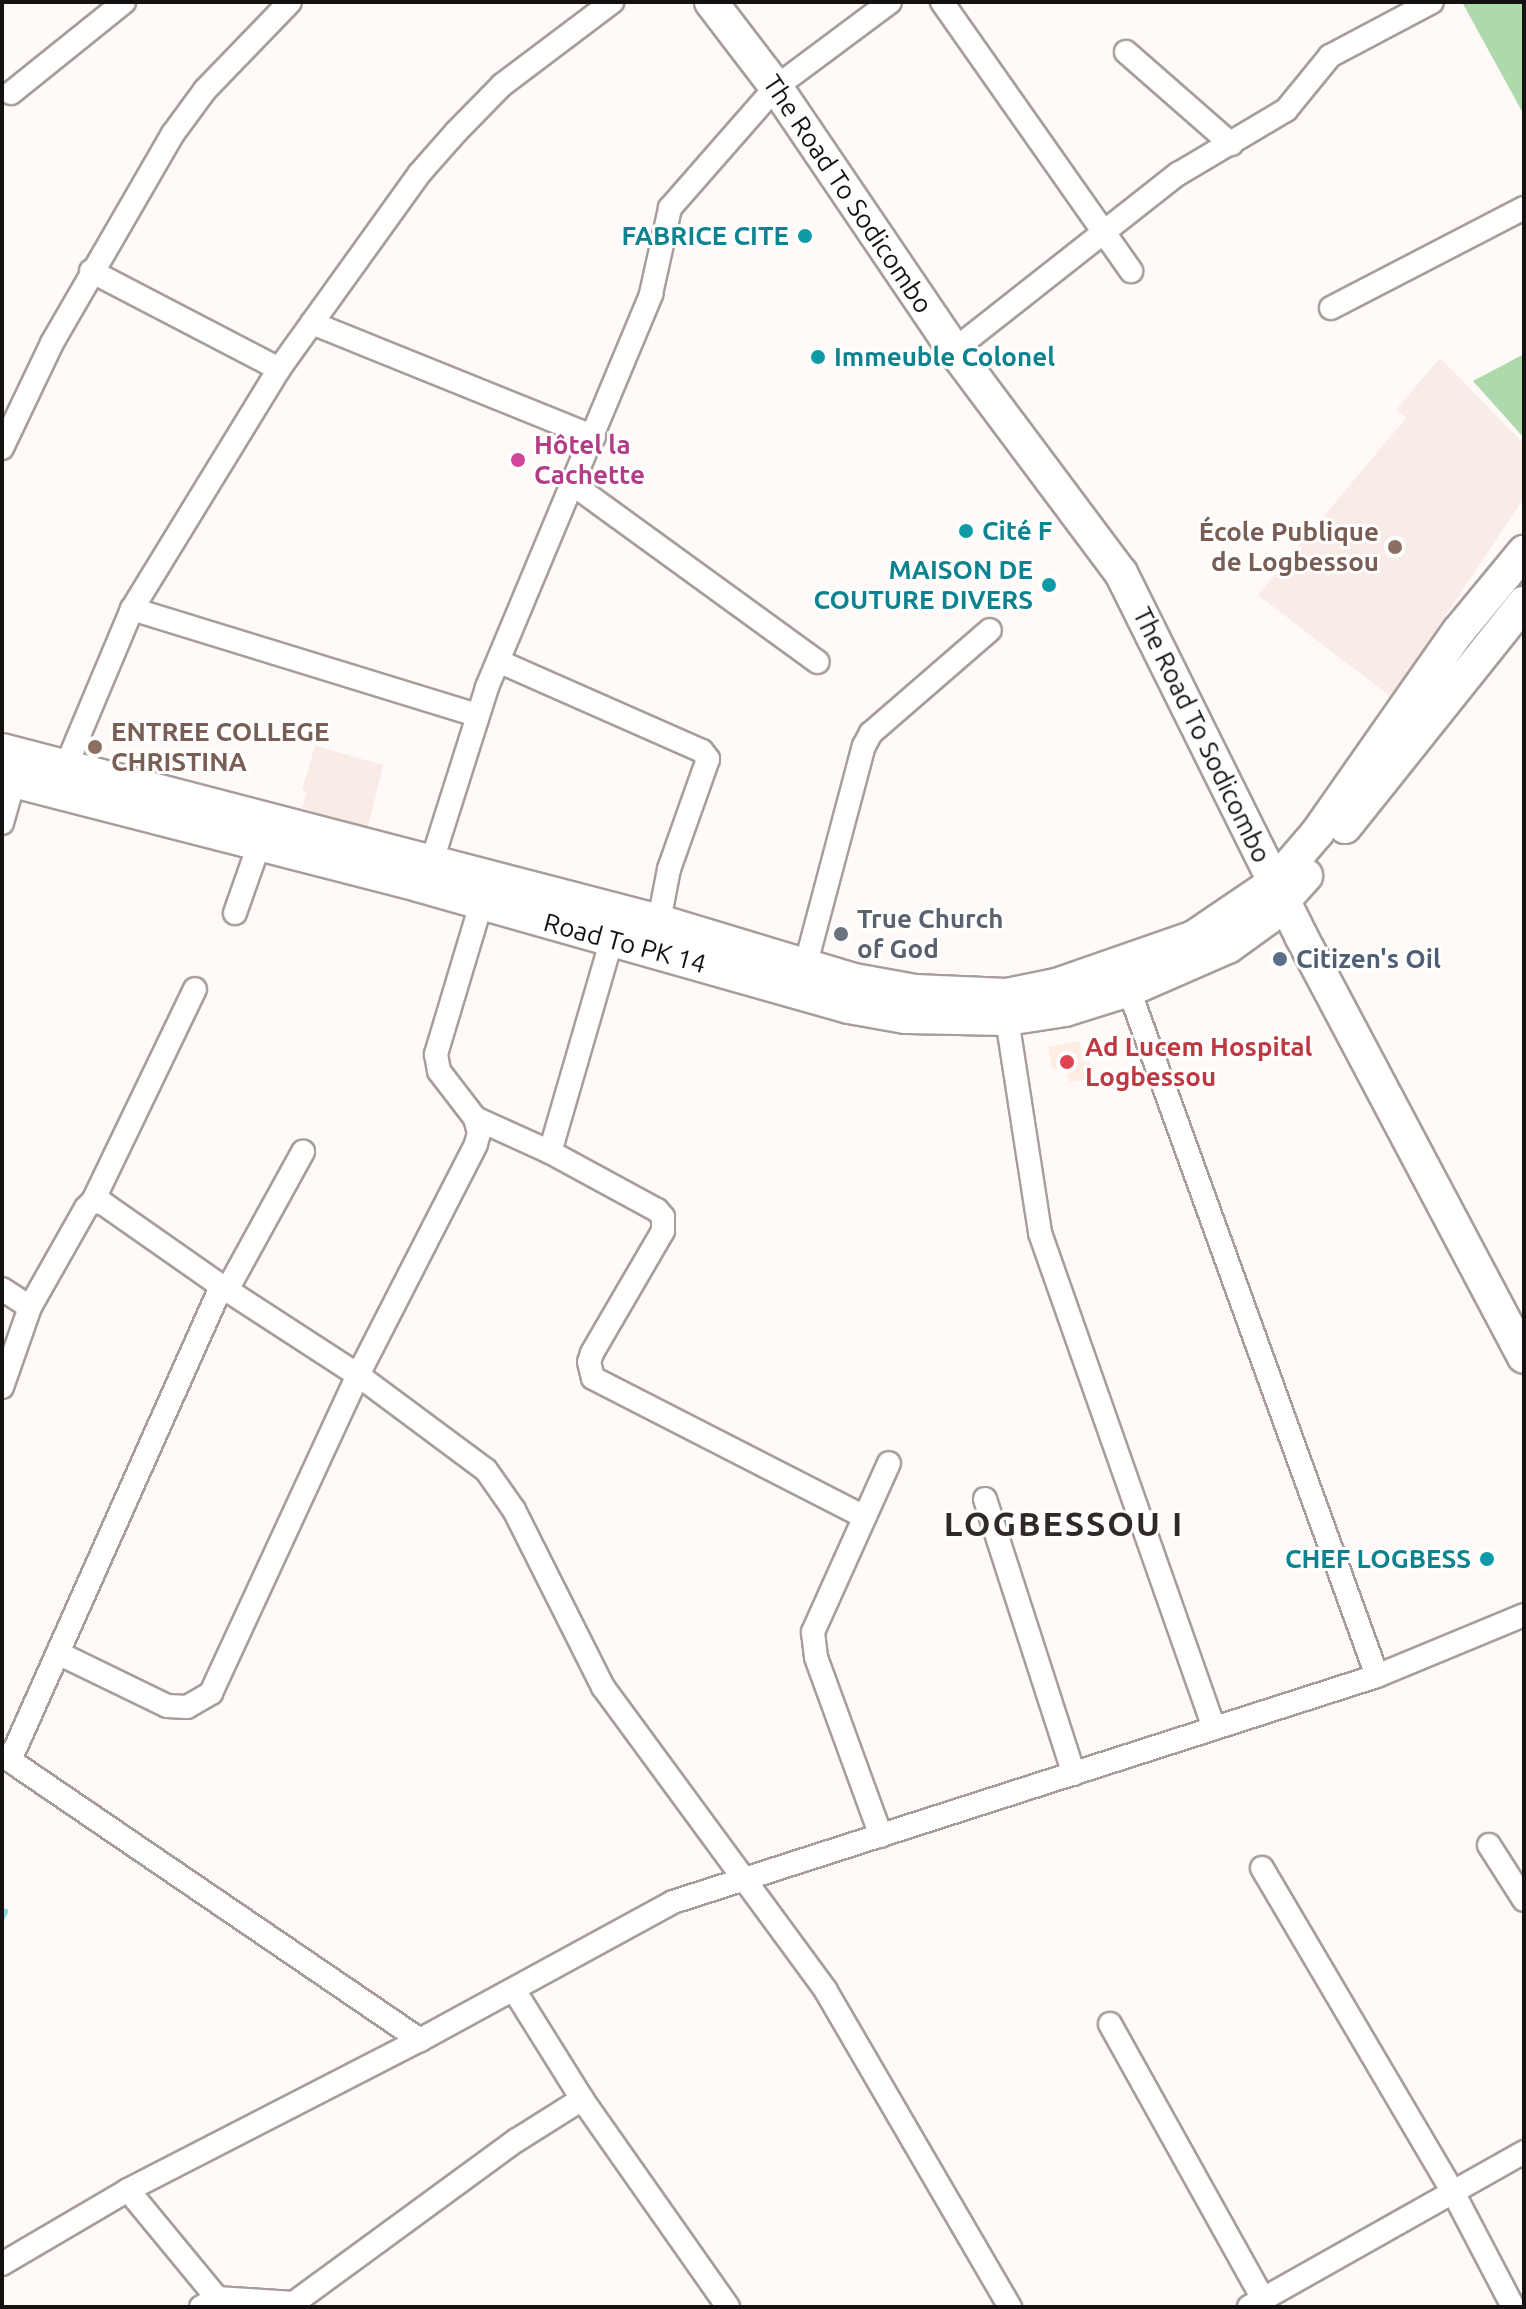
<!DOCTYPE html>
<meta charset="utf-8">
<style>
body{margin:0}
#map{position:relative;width:1526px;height:2309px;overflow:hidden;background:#fff9f7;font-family:Ubuntu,sans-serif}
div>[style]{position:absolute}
.built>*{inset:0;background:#f9ebe6}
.medical>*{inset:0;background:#feede2}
.green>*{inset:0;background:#add9ac}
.stream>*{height:6px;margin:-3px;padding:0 3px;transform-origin:3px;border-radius:3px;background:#89dcdf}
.roads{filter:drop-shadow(2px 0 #a79e9b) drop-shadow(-2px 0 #a79e9b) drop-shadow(0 2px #a79e9b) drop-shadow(0 -2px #a79e9b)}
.minor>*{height:22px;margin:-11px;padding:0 11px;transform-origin:11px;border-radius:11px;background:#fff}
.secondary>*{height:32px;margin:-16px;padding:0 16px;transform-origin:16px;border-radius:16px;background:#fff}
.dots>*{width:22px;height:22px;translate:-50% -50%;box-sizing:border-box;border:4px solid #fff;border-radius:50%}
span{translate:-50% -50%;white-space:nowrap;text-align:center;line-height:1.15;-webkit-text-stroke:6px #fff;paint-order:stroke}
.street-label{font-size:26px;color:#151110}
.culture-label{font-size:26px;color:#0d838f;font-weight:700}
.right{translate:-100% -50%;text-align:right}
.left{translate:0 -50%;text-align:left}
.hotel-label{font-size:26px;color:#b23c85;font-weight:700}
.education-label{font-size:26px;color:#785e54;font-weight:700}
.worship-label{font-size:26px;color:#5b616d;font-weight:700}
.service-label{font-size:26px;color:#4e5e75;font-weight:700}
.health-label{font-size:26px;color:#be3a42;font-weight:700}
.district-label{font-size:34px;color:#302927;font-weight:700;letter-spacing:2px}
.frame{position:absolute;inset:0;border:4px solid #151110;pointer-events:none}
</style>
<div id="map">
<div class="built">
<div style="clip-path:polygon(1440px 358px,1524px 444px,1524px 498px,1391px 697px,1258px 595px,1406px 418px,1396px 410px)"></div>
<div style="clip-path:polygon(315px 746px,383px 765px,368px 827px,330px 816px,328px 820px,323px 819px,324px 815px,302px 808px,307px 792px,302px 790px)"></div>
</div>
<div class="medical">
<div style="clip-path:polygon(1079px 1041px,1084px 1062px,1090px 1061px,1092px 1078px,1069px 1082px,1066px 1067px,1052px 1069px,1048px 1047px)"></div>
</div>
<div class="green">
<div style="clip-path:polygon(1462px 2px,1524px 2px,1524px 115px)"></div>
<div style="clip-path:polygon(1524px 354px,1524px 438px,1473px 381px)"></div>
</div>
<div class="stream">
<div style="left:2px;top:1918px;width:7px;rotate:-63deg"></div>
</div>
<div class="roads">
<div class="minor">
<div style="left:942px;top:2px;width:329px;rotate:54.9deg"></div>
<div style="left:1126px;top:52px;width:140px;rotate:41.2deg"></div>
<div style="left:11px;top:93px;width:145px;rotate:-38.8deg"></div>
<div style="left:91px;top:271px;width:212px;rotate:27.5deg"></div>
<div style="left:1331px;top:308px;width:217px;rotate:-27.4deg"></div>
<div style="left:312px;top:323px;width:304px;rotate:22deg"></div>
<div style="left:954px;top:350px;width:285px;rotate:-38.2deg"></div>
<div style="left:1178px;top:174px;width:126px;rotate:-30.7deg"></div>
<div style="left:1286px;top:110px;width:70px;rotate:-50.8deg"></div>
<div style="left:1330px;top:56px;width:115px;rotate:-27.9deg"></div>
<div style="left:2px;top:448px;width:116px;rotate:-64.5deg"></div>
<div style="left:52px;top:343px;width:240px;rotate:-60deg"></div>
<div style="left:172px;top:135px;width:56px;rotate:-53.7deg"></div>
<div style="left:205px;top:90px;width:122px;rotate:-46deg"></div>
<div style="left:574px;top:485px;width:301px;rotate:36deg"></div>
<div style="left:132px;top:609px;width:361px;rotate:17.1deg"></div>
<div style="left:498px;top:661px;width:223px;rotate:23.8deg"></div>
<div style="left:702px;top:751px;width:10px;rotate:53deg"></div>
<div style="left:708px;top:759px;width:117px;rotate:109.5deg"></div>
<div style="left:669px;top:869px;width:53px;rotate:100.9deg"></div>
<div style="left:61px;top:778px;width:183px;rotate:-67.2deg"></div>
<div style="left:132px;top:609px;width:281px;rotate:-58.5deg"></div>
<div style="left:279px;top:369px;width:240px;rotate:-54.3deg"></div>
<div style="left:419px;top:174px;width:56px;rotate:-48.6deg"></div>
<div style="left:456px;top:132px;width:66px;rotate:-45.6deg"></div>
<div style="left:502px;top:85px;width:138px;rotate:-37deg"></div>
<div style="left:2px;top:823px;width:44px;rotate:-74.1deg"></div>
<div style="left:431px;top:864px;width:186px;rotate:-72.4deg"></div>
<div style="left:487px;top:687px;width:426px;rotate:-67.3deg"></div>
<div style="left:651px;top:294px;width:88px;rotate:-77.5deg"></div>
<div style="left:670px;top:208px;width:161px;rotate:-48.8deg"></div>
<div style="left:776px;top:87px;width:142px;rotate:-36.7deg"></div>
<div style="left:235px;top:913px;width:72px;rotate:-70.6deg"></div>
<div style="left:805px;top:967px;width:229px;rotate:-75.1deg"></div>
<div style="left:864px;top:746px;width:15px;rotate:-62deg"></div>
<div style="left:871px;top:733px;width:157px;rotate:-40.9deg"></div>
<div style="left:1129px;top:990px;width:729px;rotate:70.12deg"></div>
<div style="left:1007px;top:1019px;width:217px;rotate:81.2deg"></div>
<div style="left:1040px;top:1233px;width:525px;rotate:70.63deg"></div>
<div style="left:475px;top:1118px;width:82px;rotate:24.4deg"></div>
<div style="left:550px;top:1152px;width:122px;rotate:28.5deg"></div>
<div style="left:657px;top:1210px;width:9px;rotate:49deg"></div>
<div style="left:663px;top:1217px;width:14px;rotate:90deg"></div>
<div style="left:663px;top:1231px;width:141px;rotate:120.2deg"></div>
<div style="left:592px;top:1353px;width:9px;rotate:108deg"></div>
<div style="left:589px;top:1362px;width:16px;rotate:76deg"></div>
<div style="left:593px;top:1378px;width:305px;rotate:27.1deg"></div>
<div style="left:550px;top:1152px;width:222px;rotate:-73.8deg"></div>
<div style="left:93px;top:1201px;width:235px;rotate:-64.3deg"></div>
<div style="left:2px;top:1289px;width:33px;rotate:33deg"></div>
<div style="left:227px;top:1290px;width:158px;rotate:-61.2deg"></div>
<div style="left:2px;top:1387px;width:85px;rotate:-70.7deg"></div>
<div style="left:30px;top:1307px;width:114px;rotate:-60.5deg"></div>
<div style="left:86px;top:1208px;width:10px;rotate:-45deg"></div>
<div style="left:93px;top:1201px;width:11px;rotate:15deg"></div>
<div style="left:104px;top:1204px;width:150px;rotate:35deg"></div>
<div style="left:227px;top:1290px;width:156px;rotate:33deg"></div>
<div style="left:358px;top:1375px;width:159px;rotate:36.6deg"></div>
<div style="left:486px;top:1470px;width:49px;rotate:55deg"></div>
<div style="left:514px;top:1510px;width:198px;rotate:63.3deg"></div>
<div style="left:603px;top:1687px;width:377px;rotate:53.7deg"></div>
<div style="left:826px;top:1991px;width:366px;rotate:59.8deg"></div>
<div style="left:985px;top:1499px;width:289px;rotate:72.1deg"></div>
<div style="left:58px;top:1653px;width:121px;rotate:25.9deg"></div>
<div style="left:167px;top:1706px;width:20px;rotate:3deg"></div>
<div style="left:187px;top:1707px;width:28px;rotate:-30deg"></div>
<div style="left:211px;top:1693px;width:350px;rotate:-65.2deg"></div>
<div style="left:358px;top:1375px;width:259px;rotate:-62.9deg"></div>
<div style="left:476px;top:1144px;width:11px;rotate:-75deg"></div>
<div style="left:479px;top:1133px;width:16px;rotate:-105deg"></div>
<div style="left:475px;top:1118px;width:59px;rotate:-127.5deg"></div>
<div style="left:439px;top:1071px;width:17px;rotate:-100deg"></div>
<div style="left:436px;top:1054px;width:157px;rotate:-73.3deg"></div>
<div style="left:2px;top:1755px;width:506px;rotate:34.29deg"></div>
<div style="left:10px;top:1760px;width:518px;rotate:-65.96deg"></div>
<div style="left:881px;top:1836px;width:190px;rotate:-110deg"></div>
<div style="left:816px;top:1657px;width:25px;rotate:-97deg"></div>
<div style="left:813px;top:1632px;width:185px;rotate:-65.8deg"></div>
<div style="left:1489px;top:1845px;width:65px;rotate:57.5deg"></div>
<div style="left:1262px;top:1868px;width:376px;rotate:59.5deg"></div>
<div style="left:1453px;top:2192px;width:130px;rotate:62.4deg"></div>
<div style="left:514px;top:1990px;width:128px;rotate:58deg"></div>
<div style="left:582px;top:2099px;width:254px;rotate:54.9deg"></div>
<div style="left:1110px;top:2024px;width:315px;rotate:60.9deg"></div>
<div style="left:128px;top:2190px;width:140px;rotate:50.5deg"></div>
<div style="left:2px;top:2264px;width:146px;rotate:-30.4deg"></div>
<div style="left:128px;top:2190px;width:328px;rotate:-27.2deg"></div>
<div style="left:420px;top:2040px;width:288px;rotate:-28.6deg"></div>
<div style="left:673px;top:1902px;width:739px;rotate:-17.8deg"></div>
<div style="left:1377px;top:1676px;width:159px;rotate:-22.5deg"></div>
<div style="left:201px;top:2307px;width:18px;rotate:-29deg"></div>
<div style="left:217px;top:2298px;width:77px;rotate:3.7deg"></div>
<div style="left:294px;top:2303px;width:276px;rotate:-36.2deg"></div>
<div style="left:517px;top:2140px;width:77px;rotate:-32.2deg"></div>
<div style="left:1249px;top:2307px;width:316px;rotate:-29.4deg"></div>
</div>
<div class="secondary">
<div style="left:711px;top:2px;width:107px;rotate:52.6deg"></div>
<div style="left:776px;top:87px;width:318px;rotate:55.9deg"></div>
<div style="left:954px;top:350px;width:279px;rotate:53.2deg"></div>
<div style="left:1121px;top:573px;width:405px;rotate:63.6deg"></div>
<div style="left:1301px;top:936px;width:476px;rotate:62.1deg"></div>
<div style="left:2px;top:750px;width:679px;rotate:14.59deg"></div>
<div style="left:659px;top:921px;width:204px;rotate:16.8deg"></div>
<div style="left:854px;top:980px;width:62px;rotate:10.2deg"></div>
<div style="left:915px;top:991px;width:92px;rotate:2.5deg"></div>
<div style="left:1007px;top:995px;width:50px;rotate:-11.5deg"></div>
<div style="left:1056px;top:985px;width:146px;rotate:-19.2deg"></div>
<div style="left:1194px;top:937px;width:98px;rotate:-34.2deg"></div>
<div style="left:1275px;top:882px;width:65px;rotate:-49.4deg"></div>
<div style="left:1317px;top:833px;width:246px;rotate:-55deg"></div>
<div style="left:1458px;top:632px;width:104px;rotate:-50.5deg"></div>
<div style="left:2px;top:778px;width:430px;rotate:14.4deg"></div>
<div style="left:418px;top:885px;width:448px;rotate:15.8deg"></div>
<div style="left:849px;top:1007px;width:57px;rotate:10.1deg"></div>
<div style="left:905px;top:1017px;width:102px;rotate:1.1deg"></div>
<div style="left:1007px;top:1019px;width:59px;rotate:-8.8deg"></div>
<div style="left:1065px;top:1010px;width:67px;rotate:-17.4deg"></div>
<div style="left:1129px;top:990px;width:108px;rotate:-23.5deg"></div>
<div style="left:1228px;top:947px;width:49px;rotate:-35.9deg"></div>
<div style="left:1268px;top:918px;width:57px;rotate:-47.9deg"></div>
<div style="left:1345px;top:827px;width:287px;rotate:-51.4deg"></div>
</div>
</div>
<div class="dots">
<div style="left:805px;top:236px;background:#0f9aa8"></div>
<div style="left:818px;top:357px;background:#0f9aa8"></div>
<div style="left:518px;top:460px;background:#d1479c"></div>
<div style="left:966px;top:531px;background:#0f9aa8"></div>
<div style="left:1395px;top:547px;background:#8d6e63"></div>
<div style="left:1049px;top:585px;background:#0f9aa8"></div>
<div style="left:95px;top:747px;background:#8d6e63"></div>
<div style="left:841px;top:934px;background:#6b7280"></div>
<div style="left:1280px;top:959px;background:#5c6f8a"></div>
<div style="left:1067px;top:1062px;background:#e0444e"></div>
<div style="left:1487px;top:1559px;background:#0f9aa8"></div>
</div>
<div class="street-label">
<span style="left:848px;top:194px;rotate:56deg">The Road To Sodicombo</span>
<span style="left:1202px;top:735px;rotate:64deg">The Road To Sodicombo</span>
<span style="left:625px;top:943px;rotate:15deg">Road To PK 14</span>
</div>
<div class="culture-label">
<span class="right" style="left:789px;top:236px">FABRICE CITE</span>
<span class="left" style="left:834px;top:357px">Immeuble Colonel</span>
<span class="left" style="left:982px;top:531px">Cité F</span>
<span class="right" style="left:1033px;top:585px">MAISON DE<br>COUTURE DIVERS</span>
<span class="right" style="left:1471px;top:1559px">CHEF LOGBESS</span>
</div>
<div class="hotel-label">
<span class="left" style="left:534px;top:460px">Hôtel la<br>Cachette</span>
</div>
<div class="education-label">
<span class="right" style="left:1379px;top:547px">École Publique<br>de Logbessou</span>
<span class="left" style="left:111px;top:747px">ENTREE COLLEGE<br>CHRISTINA</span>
</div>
<div class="worship-label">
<span class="left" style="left:857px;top:934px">True Church<br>of God</span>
</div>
<div class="service-label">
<span class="left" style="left:1296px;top:959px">Citizen's Oil</span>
</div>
<div class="health-label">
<span class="left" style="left:1085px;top:1062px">Ad Lucem Hospital<br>Logbessou</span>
</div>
<div class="district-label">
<span style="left:1064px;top:1524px">LOGBESSOU I</span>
</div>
<div class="frame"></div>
</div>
